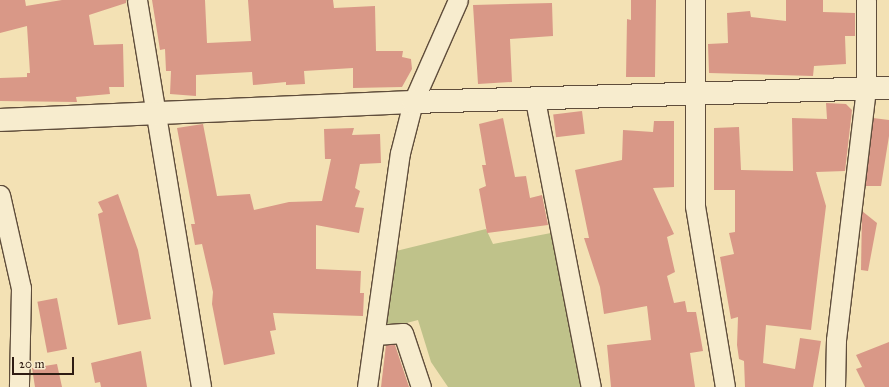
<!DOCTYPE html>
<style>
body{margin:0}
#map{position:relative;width:889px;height:387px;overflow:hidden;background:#f3e1b4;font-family:"IM FELL Great Primer",serif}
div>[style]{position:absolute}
.green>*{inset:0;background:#bfc28a}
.building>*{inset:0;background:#d99887;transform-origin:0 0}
.roads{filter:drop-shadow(1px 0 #5f4d3b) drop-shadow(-1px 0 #5f4d3b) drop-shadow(0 1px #5f4d3b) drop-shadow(0 -1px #5f4d3b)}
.minor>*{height:19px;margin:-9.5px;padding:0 9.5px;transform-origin:9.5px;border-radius:9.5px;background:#f7ecce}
.tertiary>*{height:22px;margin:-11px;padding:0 11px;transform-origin:11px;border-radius:11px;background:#f7ecce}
span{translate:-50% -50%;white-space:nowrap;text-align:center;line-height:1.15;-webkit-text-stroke:4px #f7ecce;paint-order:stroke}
.scale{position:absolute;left:12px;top:357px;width:62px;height:18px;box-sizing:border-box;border:2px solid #2e1c13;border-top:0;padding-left:5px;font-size:12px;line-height:14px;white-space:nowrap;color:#2e1c13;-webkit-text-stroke:3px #f7ecce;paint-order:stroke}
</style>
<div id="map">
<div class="green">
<div style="clip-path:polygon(486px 229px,493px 244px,551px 233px,581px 387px,448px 387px,431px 362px,418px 320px,384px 329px,392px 252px)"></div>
</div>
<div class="building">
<div style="clip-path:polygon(0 0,25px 0,26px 6px,62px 0,126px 0,126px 3px,89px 15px,94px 45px,123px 44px,124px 87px,109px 87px,110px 94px,76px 97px,77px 102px,0 101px,0 78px,27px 77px,27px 73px,30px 73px,27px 26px,0 33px)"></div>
<div style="clip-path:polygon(152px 0,205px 0,207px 43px,251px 41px,248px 0,333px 0,334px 8px,375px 6px,376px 51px,403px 51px,402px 57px,411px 59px,412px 69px,402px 87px,353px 88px,353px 68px,304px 71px,305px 84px,286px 85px,286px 82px,253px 85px,252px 72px,196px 75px,196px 96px,170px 94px,171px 71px,166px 71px,165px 49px,160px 50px)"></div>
<div style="clip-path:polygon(631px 0,656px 0,655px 77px,626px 77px,627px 19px,631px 20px)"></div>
<div style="clip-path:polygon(786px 0,823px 0,823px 12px,855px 13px,855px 36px,845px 36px,846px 64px,814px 66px,813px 76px,709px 73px,708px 44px,728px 43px,727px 13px,750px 11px,751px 17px,786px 21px)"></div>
<div style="clip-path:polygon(552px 3px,553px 36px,510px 39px,512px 82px,478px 84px,473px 5px)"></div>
<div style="clip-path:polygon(826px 103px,846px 104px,852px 110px,845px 171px,816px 172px,826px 206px,811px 330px,766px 325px,763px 363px,795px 369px,800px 338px,821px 341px,813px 387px,745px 387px,744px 361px,739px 359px,737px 345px,738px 317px,731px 319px,720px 257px,734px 254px,729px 233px,735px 232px,735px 190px,714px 190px,714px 128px,739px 127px,741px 170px,793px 171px,792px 118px,827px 119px)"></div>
<div style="left:582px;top:111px;width:23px;height:29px;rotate:83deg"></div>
<div style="clip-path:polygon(503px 118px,515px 177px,526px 176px,530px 198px,542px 195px,548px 225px,487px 233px,479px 189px,486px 186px,482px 165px,486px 165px,479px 124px)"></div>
<div style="clip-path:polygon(873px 118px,889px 120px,889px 136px,881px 186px,865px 186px)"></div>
<div style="clip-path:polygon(654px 121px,674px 121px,674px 187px,653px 188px,674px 234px,667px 237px,675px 272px,667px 276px,674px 303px,685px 301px,687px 312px,696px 312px,703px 351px,690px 353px,695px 387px,611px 387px,607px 345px,651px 340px,647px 306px,604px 314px,600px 287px,584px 238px,589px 238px,575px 170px,622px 160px,623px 130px,653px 132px)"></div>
<div style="clip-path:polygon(203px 124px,217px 196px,250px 194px,254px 210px,289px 202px,322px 201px,331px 159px,325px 159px,324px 129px,354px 128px,352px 135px,380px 134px,381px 163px,360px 164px,355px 188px,360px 191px,355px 207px,364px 208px,359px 233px,316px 225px,316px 269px,361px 271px,360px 293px,364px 293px,363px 316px,273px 313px,276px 330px,270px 331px,275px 354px,224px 365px,212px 304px,213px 292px,202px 244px,195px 245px,191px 224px,195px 224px,177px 128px)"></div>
<div style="clip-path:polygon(118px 194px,138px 250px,151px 319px,118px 325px,98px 214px,103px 212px,98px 202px)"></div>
<div style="clip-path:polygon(862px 211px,877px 223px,868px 271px,861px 270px)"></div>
<div style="left:57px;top:298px;width:52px;height:20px;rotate:79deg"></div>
<div style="clip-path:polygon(889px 342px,889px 387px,865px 387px,856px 369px,862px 367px,856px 355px)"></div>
<div style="clip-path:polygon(386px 345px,395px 345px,409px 387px,381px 387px)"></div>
<div style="clip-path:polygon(141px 351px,147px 387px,101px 387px,100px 382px,95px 383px,91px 363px)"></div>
<div style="clip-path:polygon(57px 364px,62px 387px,35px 387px,32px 368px)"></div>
</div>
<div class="roads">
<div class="minor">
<div style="left:137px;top:0;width:392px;rotate:80.6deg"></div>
<div style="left:695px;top:0;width:206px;rotate:90deg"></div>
<div style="left:695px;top:206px;width:183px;rotate:80.6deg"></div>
<div style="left:535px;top:100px;width:292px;rotate:79deg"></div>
<div style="left:0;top:195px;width:95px;rotate:77.3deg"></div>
<div style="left:21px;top:288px;width:99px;rotate:91.2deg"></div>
<div style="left:375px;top:335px;width:28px;rotate:-4deg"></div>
<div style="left:403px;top:333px;width:57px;rotate:71.6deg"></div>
<div style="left:367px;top:387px;width:236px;rotate:-82deg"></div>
<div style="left:400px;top:153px;width:53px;rotate:-75.7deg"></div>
<div style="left:413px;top:102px;width:111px;rotate:-66.2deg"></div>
<div style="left:835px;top:387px;width:47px;rotate:-88.8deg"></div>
<div style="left:836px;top:340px;width:254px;rotate:-83.2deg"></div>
<div style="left:866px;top:88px;width:88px;rotate:-90deg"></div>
</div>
<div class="tertiary">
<div style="left:0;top:120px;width:413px;rotate:-2.5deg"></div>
<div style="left:413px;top:102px;width:476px;rotate:-1.7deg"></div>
</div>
</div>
<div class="scale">20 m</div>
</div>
